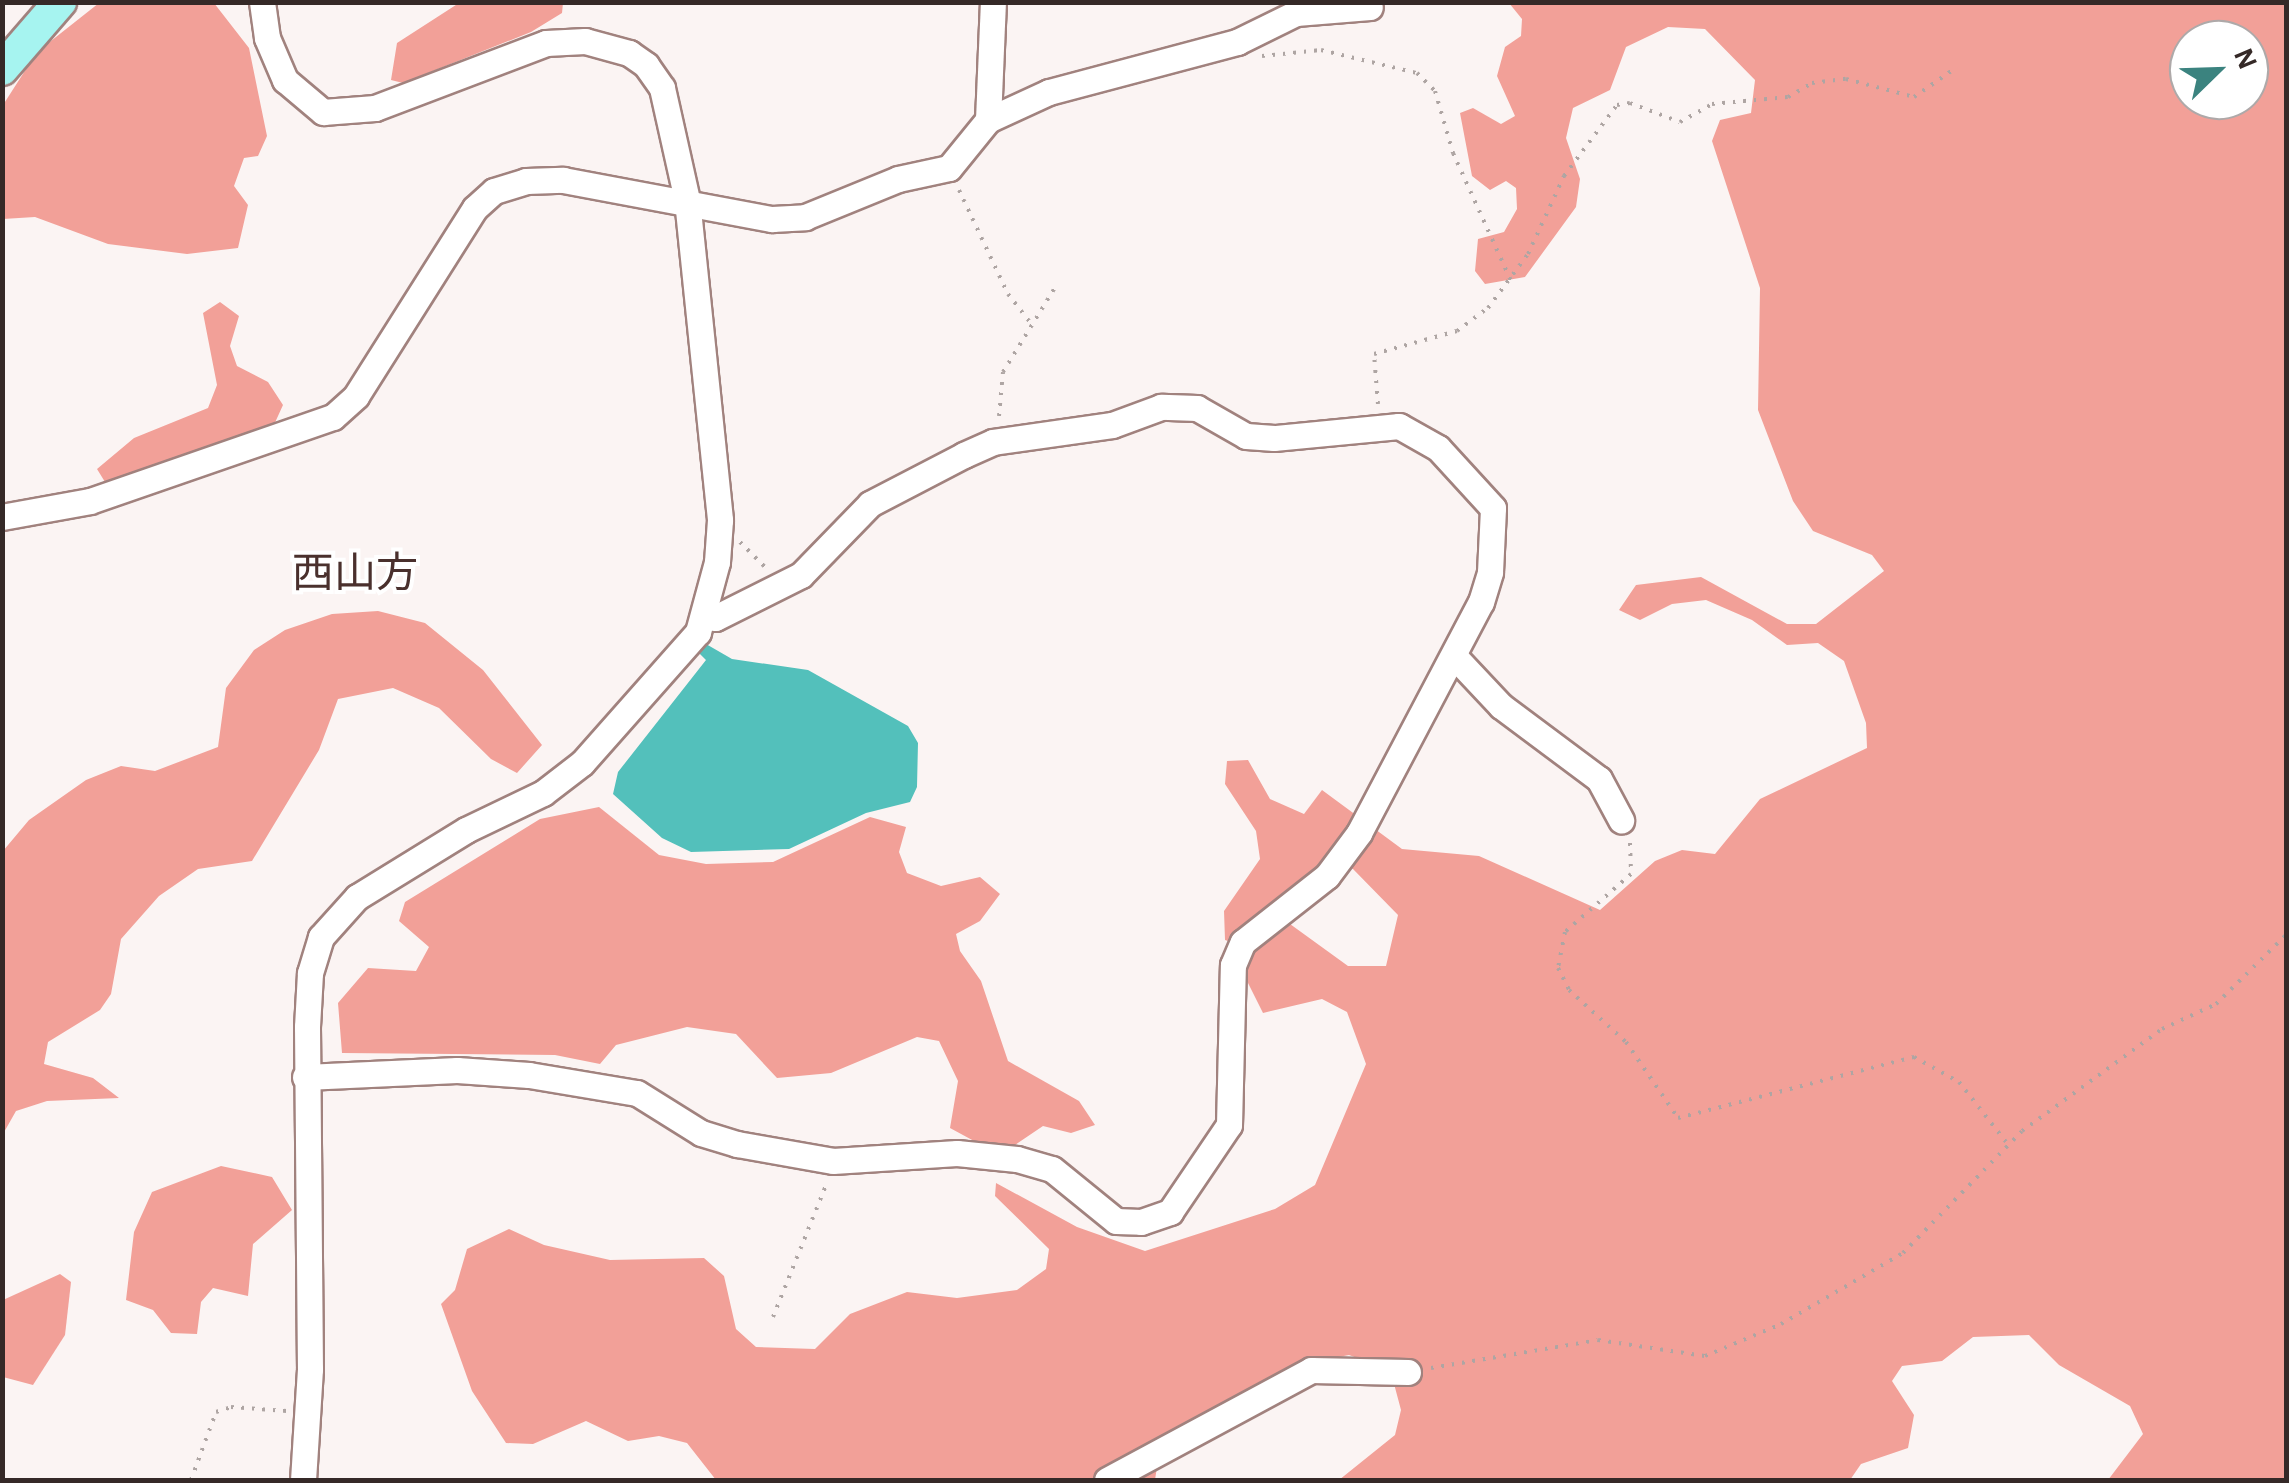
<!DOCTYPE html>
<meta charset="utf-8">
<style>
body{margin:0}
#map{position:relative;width:2289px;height:1483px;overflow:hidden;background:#fbf4f3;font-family:"Alegreya Sans","Noto Sans JP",sans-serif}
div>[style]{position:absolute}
.forest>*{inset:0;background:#f2a098}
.water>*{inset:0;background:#53c0bb}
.path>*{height:4px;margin-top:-2px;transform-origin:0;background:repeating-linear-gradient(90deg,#aea5a3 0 2.5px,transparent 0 10.5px)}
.roads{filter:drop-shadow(2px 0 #a1827e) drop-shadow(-2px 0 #a1827e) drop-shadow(0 2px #a1827e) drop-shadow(0 -2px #a1827e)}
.minor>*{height:25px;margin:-12.5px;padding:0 12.5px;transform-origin:12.5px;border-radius:12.5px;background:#fff}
.major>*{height:32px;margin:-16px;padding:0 16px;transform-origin:16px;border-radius:16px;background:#a6f4f0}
span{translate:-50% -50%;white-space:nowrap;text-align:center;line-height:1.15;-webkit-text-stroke:8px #fff;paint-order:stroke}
.neighbourhood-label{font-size:42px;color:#4a302d}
.frame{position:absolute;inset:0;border:5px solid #352927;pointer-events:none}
.north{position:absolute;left:2169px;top:20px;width:100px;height:100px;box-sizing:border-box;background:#fff;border:2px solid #aea9a9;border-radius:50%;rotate:67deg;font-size:28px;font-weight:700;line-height:40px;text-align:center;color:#352927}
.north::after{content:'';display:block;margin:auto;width:35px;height:45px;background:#3b837f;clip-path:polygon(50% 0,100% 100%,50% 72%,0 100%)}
</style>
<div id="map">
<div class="forest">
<div style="clip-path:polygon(99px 3px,214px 3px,249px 48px,267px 136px,258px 156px,244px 158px,234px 186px,248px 205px,238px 248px,187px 254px,108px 244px,35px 217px,3px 219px,3px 105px,37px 52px)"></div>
<div style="clip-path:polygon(459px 3px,459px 2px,563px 3px,562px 13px,531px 32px,403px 83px,391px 80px,397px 43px)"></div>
<div style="clip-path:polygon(evenodd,1509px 3px,2286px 3px,2286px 1480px,2108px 1480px,2143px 1434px,2130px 1406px,2059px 1365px,2029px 1335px,1973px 1337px,1942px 1361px,1902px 1366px,1892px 1381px,1914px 1415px,1908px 1448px,1861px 1464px,1850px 1480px,1339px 1480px,1395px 1435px,1401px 1410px,1393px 1380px,1379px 1366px,1349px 1355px,1307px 1363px,1256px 1385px,1161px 1440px,1155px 1480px,716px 1480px,687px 1443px,659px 1436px,628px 1441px,586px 1421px,533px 1444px,506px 1443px,472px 1391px,441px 1304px,455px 1290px,467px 1249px,509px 1229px,544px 1245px,610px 1260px,704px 1258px,724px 1276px,736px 1329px,756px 1347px,815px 1349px,850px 1314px,907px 1292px,957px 1298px,1017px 1290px,1046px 1269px,1049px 1249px,995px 1196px,996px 1183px,1077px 1227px,1145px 1251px,1275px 1209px,1315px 1185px,1366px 1064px,1347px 1012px,1322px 999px,1263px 1013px,1246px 979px,1249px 949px,1290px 924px,1348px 966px,1386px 966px,1398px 915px,1353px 869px,1329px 858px,1234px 943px,1225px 940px,1224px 911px,1260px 859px,1256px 831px,1225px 784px,1227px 761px,1248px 760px,1270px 799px,1304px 814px,1322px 790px,1402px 849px,1479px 856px,1600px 910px,1655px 861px,1682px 850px,1715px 854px,1760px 799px,1867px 748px,1866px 723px,1844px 661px,1818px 643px,1787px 645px,1752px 620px,1706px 600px,1672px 604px,1640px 620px,1619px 610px,1636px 585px,1701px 577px,1787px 624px,1816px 624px,1884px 571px,1872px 555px,1813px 531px,1793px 501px,1758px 410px,1760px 288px,1712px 141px,1720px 120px,1751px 113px,1755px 80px,1705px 29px,1668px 27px,1626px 47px,1610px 90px,1573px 108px,1566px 138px,1580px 179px,1576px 207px,1525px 277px,1485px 284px,1475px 271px,1478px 239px,1504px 232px,1517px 209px,1516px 188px,1506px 181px,1490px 190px,1472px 176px,1460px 113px,1473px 108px,1501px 124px,1515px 116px,1497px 76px,1505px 47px,1521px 36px,1522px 19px,1509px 3px,2189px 40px,2249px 40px,2249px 100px,2189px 100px,2189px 40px)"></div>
<div style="clip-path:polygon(220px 302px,239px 316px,230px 346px,237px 366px,268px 382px,283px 405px,273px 427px,105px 482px,97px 469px,134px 438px,208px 408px,217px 385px,203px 313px)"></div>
<div style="clip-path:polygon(378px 611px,425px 623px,483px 670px,542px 745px,517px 773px,491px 759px,439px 708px,393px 688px,338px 699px,319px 750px,252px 861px,198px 869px,159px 896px,121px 939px,111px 994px,100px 1010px,48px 1042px,44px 1064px,93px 1078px,119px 1098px,47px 1101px,16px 1111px,3px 1134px,3px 851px,29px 820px,86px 780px,121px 766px,155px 771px,218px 747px,226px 688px,254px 650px,285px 630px,332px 614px)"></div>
<div style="clip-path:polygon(599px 807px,659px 855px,706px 864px,773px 862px,870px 817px,906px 827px,899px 852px,907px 873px,941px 886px,980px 877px,1000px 894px,980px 921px,956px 934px,960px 951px,981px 981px,1008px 1061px,1079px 1101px,1095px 1125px,1071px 1133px,1043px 1126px,1009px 1149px,974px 1141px,950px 1128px,958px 1081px,939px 1041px,917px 1037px,831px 1073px,777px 1078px,736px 1034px,687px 1027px,616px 1045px,600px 1064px,555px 1055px,342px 1053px,338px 1003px,368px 968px,416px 971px,429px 947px,399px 921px,405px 902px,540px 819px)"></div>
<div style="clip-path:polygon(221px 1166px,272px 1177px,292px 1210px,253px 1244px,248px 1296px,213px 1288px,201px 1302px,197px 1334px,171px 1333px,153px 1310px,126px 1300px,134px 1232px,152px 1192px)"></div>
<div style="clip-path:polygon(60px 1274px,71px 1282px,65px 1335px,33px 1385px,3px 1377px,3px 1300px)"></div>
</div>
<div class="water">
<div style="clip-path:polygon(706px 644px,732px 659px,808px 670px,908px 726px,918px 743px,917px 787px,910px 802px,866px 813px,789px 849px,691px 852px,662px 838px,613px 794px,618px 772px,706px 660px,699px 653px)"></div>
</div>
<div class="path">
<div style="left:1262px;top:56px;width:59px;rotate:-5.8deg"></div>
<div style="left:1321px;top:50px;width:99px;rotate:13.5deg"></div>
<div style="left:1417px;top:73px;width:25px;rotate:45deg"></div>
<div style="left:1435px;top:91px;width:65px;rotate:73.8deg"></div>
<div style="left:1453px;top:153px;width:141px;rotate:65.6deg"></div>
<div style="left:959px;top:190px;width:115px;rotate:64.8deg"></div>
<div style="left:1008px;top:294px;width:36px;rotate:52deg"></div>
<div style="left:1378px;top:404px;width:50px;rotate:-94.6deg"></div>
<div style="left:1374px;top:354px;width:86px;rotate:-15.5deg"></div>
<div style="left:1457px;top:331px;width:39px;rotate:-37deg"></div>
<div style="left:1488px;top:308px;width:67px;rotate:-53.5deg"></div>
<div style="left:1528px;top:254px;width:86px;rotate:-65.2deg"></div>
<div style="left:1564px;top:176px;width:89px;rotate:-53.3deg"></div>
<div style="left:1617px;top:105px;width:13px;rotate:-9deg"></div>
<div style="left:1630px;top:103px;width:53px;rotate:20.8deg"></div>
<div style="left:1680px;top:122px;width:37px;rotate:-29deg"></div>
<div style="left:1712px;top:104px;width:76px;rotate:-5.3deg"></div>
<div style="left:1788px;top:97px;width:28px;rotate:-30deg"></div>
<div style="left:1812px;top:83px;width:34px;rotate:-7deg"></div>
<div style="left:1846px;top:79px;width:70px;rotate:14.8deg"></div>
<div style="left:1914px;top:97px;width:52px;rotate:-34.9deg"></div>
<div style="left:999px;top:416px;width:44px;rotate:-84.8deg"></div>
<div style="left:1003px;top:372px;width:101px;rotate:-58.4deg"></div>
<div style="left:740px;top:542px;width:35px;rotate:45deg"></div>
<div style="left:1630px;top:843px;width:31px;rotate:88deg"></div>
<div style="left:1631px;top:874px;width:88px;rotate:138.7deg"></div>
<div style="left:1565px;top:932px;width:37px;rotate:101deg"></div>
<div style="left:1558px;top:968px;width:25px;rotate:63deg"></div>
<div style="left:1569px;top:990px;width:77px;rotate:42.4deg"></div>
<div style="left:1626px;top:1042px;width:92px;rotate:55.6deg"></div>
<div style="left:1678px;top:1118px;width:244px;rotate:-14.5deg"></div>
<div style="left:1914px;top:1057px;width:51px;rotate:29.1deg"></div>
<div style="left:1959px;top:1082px;width:76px;rotate:51.9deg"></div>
<div style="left:773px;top:1317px;width:142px;rotate:-68.1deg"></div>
<div style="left:1431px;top:1368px;width:169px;rotate:-9.5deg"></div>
<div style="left:1598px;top:1340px;width:108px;rotate:8.5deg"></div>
<div style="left:1705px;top:1356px;width:82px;rotate:-22.8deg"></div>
<div style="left:1781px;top:1324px;width:141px;rotate:-30.2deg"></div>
<div style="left:1903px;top:1253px;width:170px;rotate:-45.7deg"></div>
<div style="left:2022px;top:1131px;width:173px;rotate:-36.1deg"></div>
<div style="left:2162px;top:1029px;width:60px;rotate:-24.8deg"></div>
<div style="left:2216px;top:1004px;width:98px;rotate:-44.6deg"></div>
<div style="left:191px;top:1480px;width:72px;rotate:-69.8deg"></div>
<div style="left:216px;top:1412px;width:16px;rotate:-18deg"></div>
<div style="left:231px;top:1407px;width:56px;rotate:4.1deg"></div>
</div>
<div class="roads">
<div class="minor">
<div style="left:262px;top:2px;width:36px;rotate:82deg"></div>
<div style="left:267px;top:38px;width:46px;rotate:66.8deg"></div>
<div style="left:285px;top:80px;width:50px;rotate:40.1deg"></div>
<div style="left:323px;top:112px;width:52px;rotate:-4.4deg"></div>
<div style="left:375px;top:108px;width:183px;rotate:-20.8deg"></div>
<div style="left:546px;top:43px;width:39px;rotate:-3deg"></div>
<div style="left:585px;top:41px;width:46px;rotate:15.3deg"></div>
<div style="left:629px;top:53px;width:21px;rotate:35deg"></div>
<div style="left:646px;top:65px;width:28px;rotate:55deg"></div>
<div style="left:662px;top:88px;width:115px;rotate:77.4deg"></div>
<div style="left:687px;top:200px;width:322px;rotate:84.1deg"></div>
<div style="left:720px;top:520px;width:42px;rotate:94.1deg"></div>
<div style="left:717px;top:562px;width:73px;rotate:105.2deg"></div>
<div style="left:698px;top:632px;width:175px;rotate:131.5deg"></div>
<div style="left:582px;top:763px;width:49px;rotate:142.4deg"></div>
<div style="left:543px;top:793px;width:85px;rotate:154.3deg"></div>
<div style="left:466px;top:830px;width:128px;rotate:148.4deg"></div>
<div style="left:357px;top:897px;width:54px;rotate:132deg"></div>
<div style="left:321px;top:937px;width:38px;rotate:107deg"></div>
<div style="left:310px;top:973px;width:54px;rotate:93.2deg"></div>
<div style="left:307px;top:1027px;width:342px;rotate:89.5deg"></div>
<div style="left:310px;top:1369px;width:111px;rotate:93.6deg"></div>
<div style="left:988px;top:120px;width:118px;rotate:-87.6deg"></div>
<div style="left:2px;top:517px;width:89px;rotate:-10.3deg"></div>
<div style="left:90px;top:501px;width:257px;rotate:-19.1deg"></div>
<div style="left:333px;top:417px;width:31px;rotate:-42deg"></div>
<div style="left:356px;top:396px;width:222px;rotate:-57.7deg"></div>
<div style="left:475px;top:208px;width:25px;rotate:-42deg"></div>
<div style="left:494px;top:191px;width:34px;rotate:-17deg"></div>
<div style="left:526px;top:181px;width:37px;rotate:-2deg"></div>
<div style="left:563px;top:180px;width:213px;rotate:10.6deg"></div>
<div style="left:772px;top:219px;width:33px;rotate:-3deg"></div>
<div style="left:805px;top:217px;width:100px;rotate:-22.2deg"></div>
<div style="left:898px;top:179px;width:52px;rotate:-12.2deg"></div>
<div style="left:949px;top:168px;width:62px;rotate:-50.9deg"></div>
<div style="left:988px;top:120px;width:67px;rotate:-24.7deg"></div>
<div style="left:1049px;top:92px;width:195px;rotate:-14.9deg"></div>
<div style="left:1237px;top:42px;width:66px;rotate:-26.2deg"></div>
<div style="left:1296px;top:13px;width:74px;rotate:-4.6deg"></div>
<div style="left:1454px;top:656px;width:69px;rotate:46.8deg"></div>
<div style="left:1501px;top:706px;width:122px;rotate:36.7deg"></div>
<div style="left:1599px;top:779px;width:47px;rotate:61.8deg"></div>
<div style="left:305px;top:1077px;width:152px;rotate:-2.6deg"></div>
<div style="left:457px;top:1070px;width:72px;rotate:4deg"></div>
<div style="left:529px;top:1075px;width:109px;rotate:9.5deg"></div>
<div style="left:637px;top:1093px;width:75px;rotate:32deg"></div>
<div style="left:701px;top:1133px;width:38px;rotate:17deg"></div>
<div style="left:737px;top:1144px;width:97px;rotate:10deg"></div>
<div style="left:833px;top:1161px;width:124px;rotate:-3.7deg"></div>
<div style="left:957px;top:1153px;width:60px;rotate:5.7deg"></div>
<div style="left:1017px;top:1159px;width:36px;rotate:16deg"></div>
<div style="left:1052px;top:1169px;width:82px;rotate:39.1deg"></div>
<div style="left:1116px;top:1221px;width:25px;rotate:2deg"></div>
<div style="left:1141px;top:1222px;width:31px;rotate:-19deg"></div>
<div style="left:1170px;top:1212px;width:105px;rotate:-55.9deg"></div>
<div style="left:1229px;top:1125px;width:160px;rotate:-88.6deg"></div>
<div style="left:1233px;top:965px;width:25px;rotate:-67deg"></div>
<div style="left:1243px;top:942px;width:107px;rotate:-38.2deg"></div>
<div style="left:1327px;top:876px;width:54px;rotate:-53.3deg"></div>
<div style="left:1359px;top:833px;width:261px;rotate:-62.2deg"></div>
<div style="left:1481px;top:602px;width:31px;rotate:-73deg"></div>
<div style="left:1490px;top:572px;width:64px;rotate:-87.3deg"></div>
<div style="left:1493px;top:508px;width:81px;rotate:-132.5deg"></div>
<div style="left:1438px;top:448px;width:45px;rotate:-150.6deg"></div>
<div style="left:1399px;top:426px;width:126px;rotate:174.5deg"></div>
<div style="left:1274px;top:438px;width:28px;rotate:-176deg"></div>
<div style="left:1246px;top:436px;width:56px;rotate:-150.3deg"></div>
<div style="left:1197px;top:408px;width:36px;rotate:-178deg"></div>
<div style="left:1161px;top:407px;width:52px;rotate:159.8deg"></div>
<div style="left:1112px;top:425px;width:120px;rotate:171.9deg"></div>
<div style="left:993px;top:442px;width:32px;rotate:156deg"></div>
<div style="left:964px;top:455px;width:106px;rotate:152.5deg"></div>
<div style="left:870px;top:504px;width:99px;rotate:134.2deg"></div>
<div style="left:801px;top:575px;width:96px;rotate:153.4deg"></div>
<div style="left:715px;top:618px;width:11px;rotate:-170deg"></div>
<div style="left:1107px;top:1480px;width:232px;rotate:-28.3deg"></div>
<div style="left:1311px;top:1370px;width:97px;rotate:1.2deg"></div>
</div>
<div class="major">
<div style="left:2px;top:69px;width:89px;rotate:-49.1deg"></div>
</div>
</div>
<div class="neighbourhood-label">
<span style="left:355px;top:574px">西山方</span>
</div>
<div class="frame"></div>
<div class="north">N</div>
</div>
